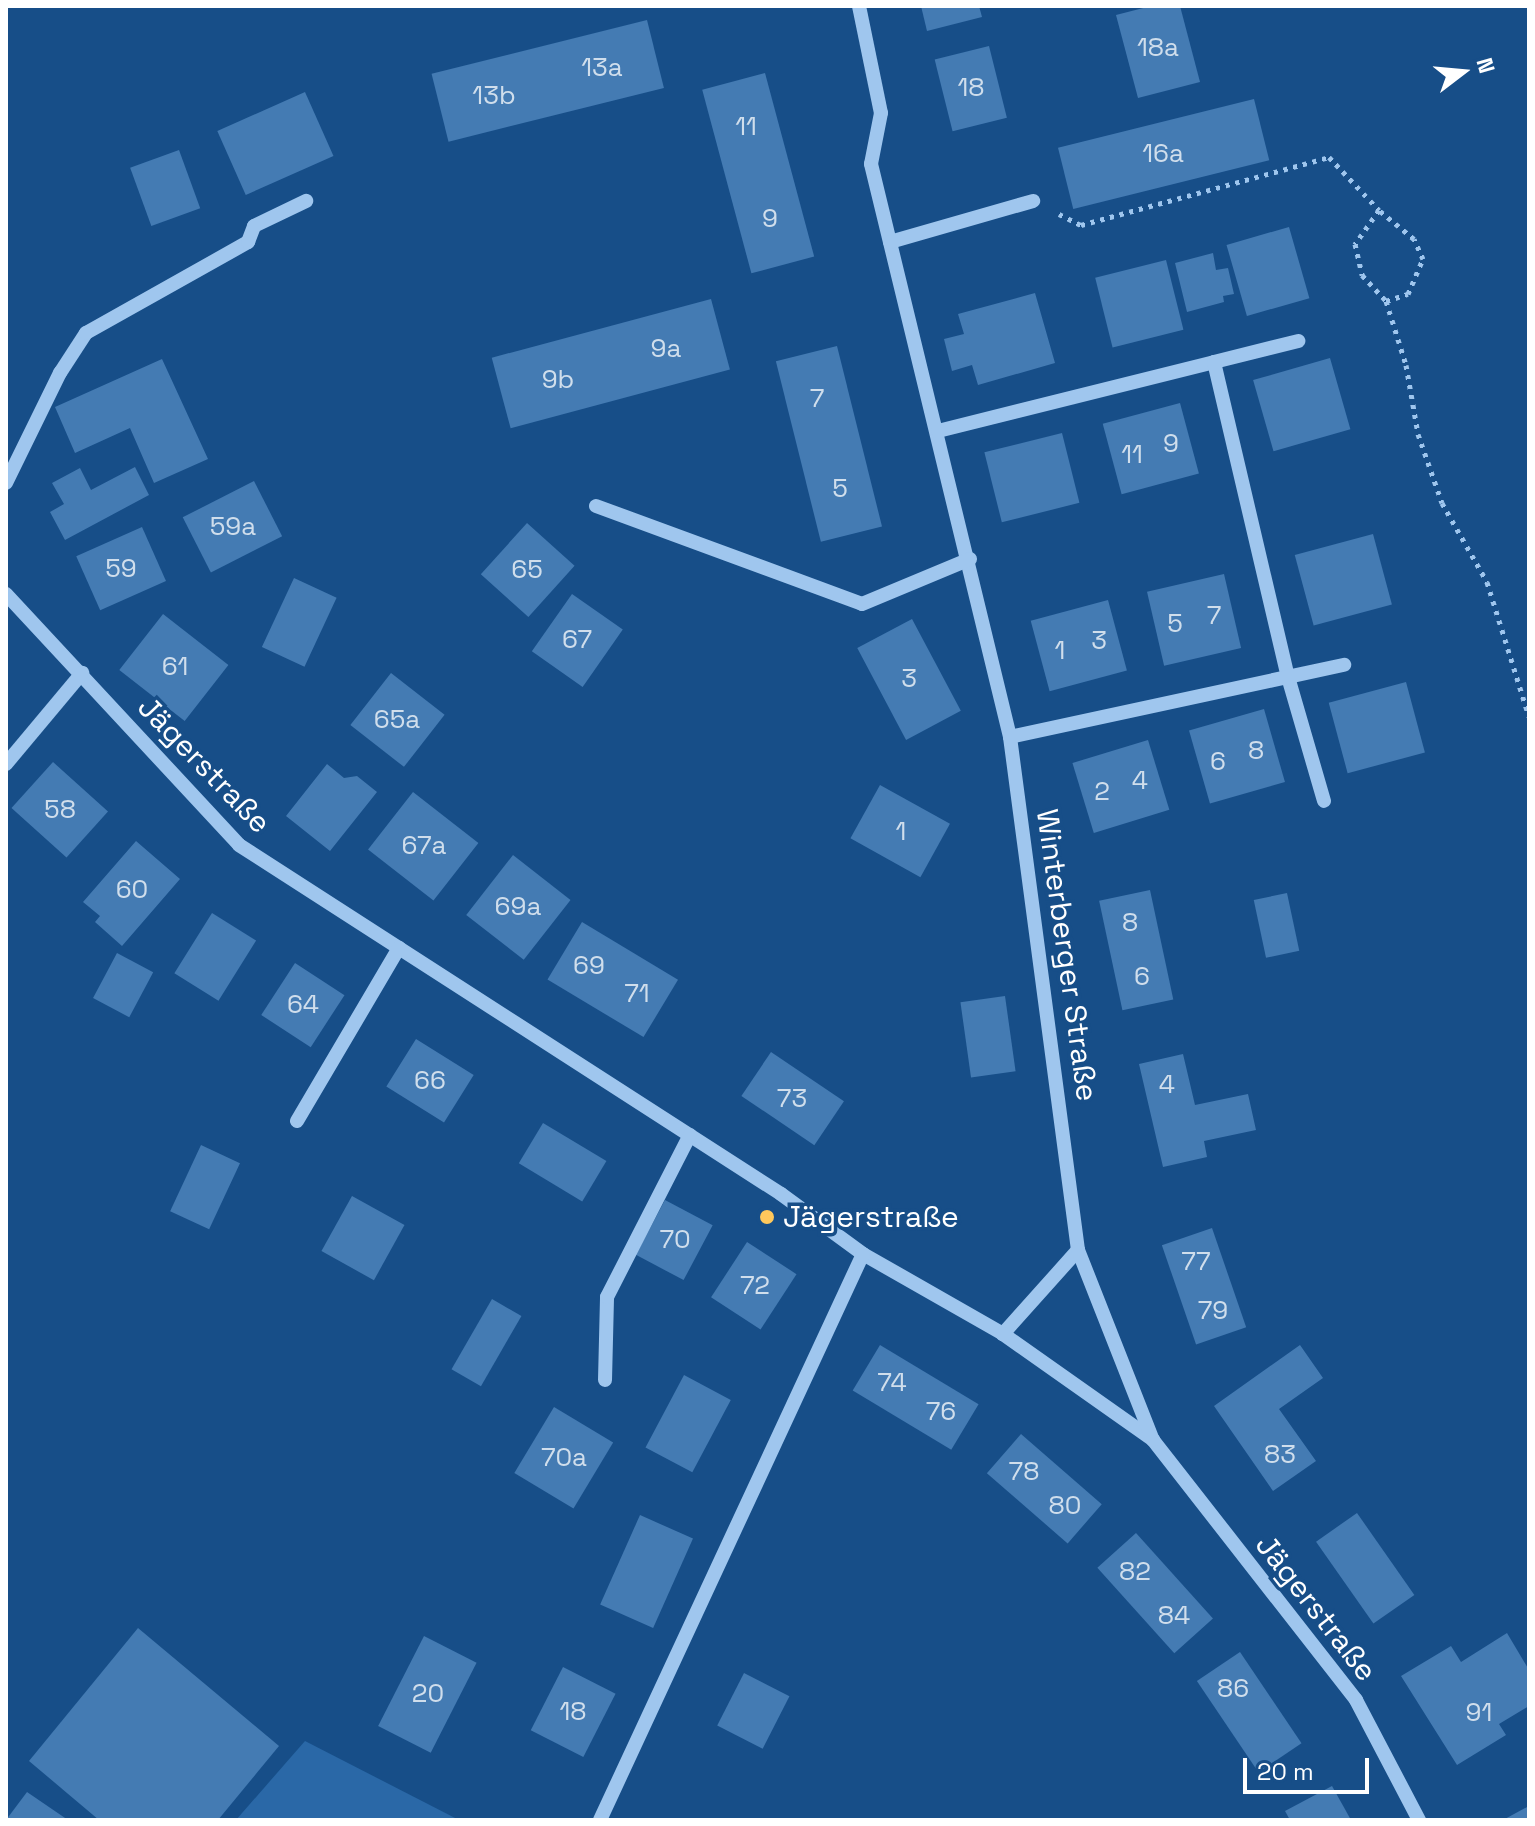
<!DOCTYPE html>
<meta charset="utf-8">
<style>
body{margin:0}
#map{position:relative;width:1535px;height:1826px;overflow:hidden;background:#174e88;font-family:"Space Grotesk",sans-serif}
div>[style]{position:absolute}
.green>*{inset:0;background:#2a68a7}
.building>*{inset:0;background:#447bb3;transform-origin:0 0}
.path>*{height:5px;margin-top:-2.5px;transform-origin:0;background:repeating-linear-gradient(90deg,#9fc6ee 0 4px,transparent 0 10px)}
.minor>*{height:14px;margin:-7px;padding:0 7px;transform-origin:7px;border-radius:7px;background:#9fc6ee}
.dots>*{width:22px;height:22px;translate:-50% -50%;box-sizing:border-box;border:4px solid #174e88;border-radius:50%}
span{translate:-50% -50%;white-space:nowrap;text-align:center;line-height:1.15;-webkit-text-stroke:7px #174e88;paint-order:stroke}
.number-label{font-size:26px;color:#d0deec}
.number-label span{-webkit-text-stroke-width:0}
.street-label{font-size:30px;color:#fff}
.poi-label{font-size:30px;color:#fff}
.left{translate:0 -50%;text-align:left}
.frame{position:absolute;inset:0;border:8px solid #fff;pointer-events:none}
.north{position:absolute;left:1423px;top:32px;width:80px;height:80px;-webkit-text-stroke:6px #174e88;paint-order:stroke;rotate:74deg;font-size:22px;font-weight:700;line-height:32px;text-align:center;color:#fff}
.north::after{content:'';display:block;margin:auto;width:28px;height:36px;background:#fff;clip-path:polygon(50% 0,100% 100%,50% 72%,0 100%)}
.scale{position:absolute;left:1243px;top:1758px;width:126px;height:36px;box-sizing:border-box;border:4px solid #fff;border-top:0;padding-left:10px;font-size:24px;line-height:28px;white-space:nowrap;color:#fff;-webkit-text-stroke:6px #174e88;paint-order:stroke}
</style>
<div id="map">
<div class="green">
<div style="clip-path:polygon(305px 1741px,459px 1820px,236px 1820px)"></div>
</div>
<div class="building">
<div style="clip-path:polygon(921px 6px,979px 6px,982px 17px,927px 31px)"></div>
<div style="clip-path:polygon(1151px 6px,1180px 6px,1200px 82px,1138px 98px,1116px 15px)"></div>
<div style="left:647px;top:20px;width:70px;height:222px;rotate:76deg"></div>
<div style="left:989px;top:46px;width:74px;height:56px;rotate:76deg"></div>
<div style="left:765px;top:73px;width:190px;height:65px;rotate:75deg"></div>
<div style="left:305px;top:92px;width:70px;height:96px;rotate:66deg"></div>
<div style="left:1254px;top:99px;width:63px;height:202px;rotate:76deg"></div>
<div style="left:179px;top:150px;width:62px;height:52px;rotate:70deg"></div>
<div style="left:1289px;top:227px;width:74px;height:65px;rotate:74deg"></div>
<div style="clip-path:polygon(1213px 253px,1216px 270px,1228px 268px,1234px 294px,1223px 296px,1224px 302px,1187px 312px,1175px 263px)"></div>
<div style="left:1166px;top:260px;width:72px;height:73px;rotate:76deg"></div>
<div style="clip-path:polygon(1035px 293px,1055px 363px,978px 385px,972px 365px,952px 371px,944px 339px,964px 334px,958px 314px)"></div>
<div style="left:711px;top:299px;width:73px;height:227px;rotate:75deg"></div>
<div style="left:837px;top:346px;width:186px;height:63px;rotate:76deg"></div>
<div style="left:1330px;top:358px;width:74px;height:80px;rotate:74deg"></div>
<div style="clip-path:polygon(162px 359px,208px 459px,154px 483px,130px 428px,75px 453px,55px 407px)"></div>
<div style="left:1180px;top:403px;width:73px;height:80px;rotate:75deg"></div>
<div style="left:1062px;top:433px;width:72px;height:80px;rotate:76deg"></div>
<div style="clip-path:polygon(135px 467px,149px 495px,65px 540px,50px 512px,64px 504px,52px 483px,80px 468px,91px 490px)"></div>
<div style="left:254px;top:481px;width:62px;height:80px;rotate:63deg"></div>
<div style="left:527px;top:523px;width:64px;height:69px;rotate:42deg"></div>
<div style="left:142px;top:527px;width:59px;height:72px;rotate:66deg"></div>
<div style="left:1373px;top:534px;width:73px;height:81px;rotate:75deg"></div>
<div style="left:1224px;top:574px;width:76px;height:79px;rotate:77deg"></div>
<div style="left:294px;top:578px;width:47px;height:76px;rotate:25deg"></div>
<div style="left:572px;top:594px;width:62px;height:70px;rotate:35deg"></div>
<div style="left:1108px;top:600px;width:73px;height:80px;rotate:75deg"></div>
<div style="left:163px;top:614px;width:83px;height:71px;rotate:38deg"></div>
<div style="left:912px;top:619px;width:104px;height:62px;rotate:62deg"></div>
<div style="left:391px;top:673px;width:68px;height:66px;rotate:38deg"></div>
<div style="left:1406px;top:682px;width:73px;height:80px;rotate:75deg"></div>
<div style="left:1264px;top:709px;width:76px;height:78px;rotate:74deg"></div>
<div style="left:1148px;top:740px;width:73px;height:79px;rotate:73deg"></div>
<div style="left:53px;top:762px;width:74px;height:62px;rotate:42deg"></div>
<div style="clip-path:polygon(327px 764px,344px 778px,357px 776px,377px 792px,330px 851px,286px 816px)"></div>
<div style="left:880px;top:785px;width:80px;height:61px;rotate:29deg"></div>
<div style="left:413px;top:792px;width:83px;height:73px;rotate:38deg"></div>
<div style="clip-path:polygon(136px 841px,180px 879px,122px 946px,95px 922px,100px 916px,83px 902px)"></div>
<div style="left:513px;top:855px;width:73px;height:76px;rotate:38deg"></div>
<div style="left:1150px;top:890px;width:112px;height:52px;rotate:78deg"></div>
<div style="left:1287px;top:893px;width:59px;height:34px;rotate:78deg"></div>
<div style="left:212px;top:913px;width:52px;height:71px;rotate:32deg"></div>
<div style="left:582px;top:922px;width:112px;height:67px;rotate:31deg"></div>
<div style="left:117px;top:953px;width:41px;height:51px;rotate:28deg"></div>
<div style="left:295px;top:963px;width:59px;height:62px;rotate:33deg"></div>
<div style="left:1005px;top:996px;width:76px;height:45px;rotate:82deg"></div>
<div style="left:416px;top:1039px;width:68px;height:56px;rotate:32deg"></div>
<div style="left:771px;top:1052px;width:88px;height:53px;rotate:34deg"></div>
<div style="clip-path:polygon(1183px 1054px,1195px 1105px,1248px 1094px,1256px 1130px,1204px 1141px,1207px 1157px,1163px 1167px,1139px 1064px)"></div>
<div style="left:543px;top:1123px;width:74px;height:47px;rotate:31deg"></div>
<div style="left:201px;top:1145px;width:43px;height:73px;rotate:25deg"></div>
<div style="left:352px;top:1196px;width:60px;height:63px;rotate:29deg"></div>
<div style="left:665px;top:1200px;width:54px;height:62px;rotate:28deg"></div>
<div style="left:1212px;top:1228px;width:105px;height:53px;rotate:71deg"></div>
<div style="left:747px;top:1242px;width:59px;height:66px;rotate:33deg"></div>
<div style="left:492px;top:1299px;width:34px;height:81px;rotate:30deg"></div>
<div style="left:880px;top:1345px;width:115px;height:53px;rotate:31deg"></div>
<div style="clip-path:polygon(1300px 1345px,1323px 1378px,1279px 1409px,1316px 1461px,1273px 1491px,1214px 1406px)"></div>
<div style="left:684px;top:1375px;width:53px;height:82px;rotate:28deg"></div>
<div style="left:554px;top:1407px;width:69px;height:77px;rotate:31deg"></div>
<div style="left:1021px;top:1434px;width:107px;height:52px;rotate:41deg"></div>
<div style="left:1357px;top:1513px;width:100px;height:50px;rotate:55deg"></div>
<div style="left:640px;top:1515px;width:58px;height:98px;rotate:24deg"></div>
<div style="left:1136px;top:1533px;width:115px;height:52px;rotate:48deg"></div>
<div style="clip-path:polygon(138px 1628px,279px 1746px,218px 1820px,99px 1820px,29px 1761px)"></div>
<div style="clip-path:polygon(1507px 1633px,1529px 1670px,1529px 1706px,1499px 1724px,1506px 1735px,1457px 1765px,1401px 1676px,1451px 1646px,1461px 1662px)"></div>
<div style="left:424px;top:1636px;width:59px;height:101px;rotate:27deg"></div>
<div style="left:1240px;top:1652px;width:110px;height:52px;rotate:56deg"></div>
<div style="left:563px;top:1667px;width:59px;height:71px;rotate:27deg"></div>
<div style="left:744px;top:1673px;width:51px;height:59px;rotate:27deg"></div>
<div style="clip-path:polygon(1332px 1786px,1351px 1820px,1290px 1820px,1285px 1811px)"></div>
<div style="clip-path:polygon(27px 1792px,68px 1820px,6px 1820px)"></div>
<div style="clip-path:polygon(1529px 1806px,1529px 1820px,1503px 1820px)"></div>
</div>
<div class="path">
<div style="left:1059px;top:214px;width:25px;rotate:27deg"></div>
<div style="left:1081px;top:225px;width:257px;rotate:-15.3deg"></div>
<div style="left:1329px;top:157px;width:73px;rotate:46.7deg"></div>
<div style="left:1379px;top:210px;width:42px;rotate:125.2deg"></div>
<div style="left:1355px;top:244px;width:32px;rotate:77deg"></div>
<div style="left:1362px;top:275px;width:35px;rotate:47deg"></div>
<div style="left:1386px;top:301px;width:23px;rotate:-18deg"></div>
<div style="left:1408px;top:294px;width:38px;rotate:-67deg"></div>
<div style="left:1423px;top:259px;width:22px;rotate:-114deg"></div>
<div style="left:1414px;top:239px;width:45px;rotate:-140.4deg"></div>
<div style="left:1386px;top:301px;width:67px;rotate:72.6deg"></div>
<div style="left:1406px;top:365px;width:70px;rotate:80.1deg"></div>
<div style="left:1418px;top:434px;width:73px;rotate:70.8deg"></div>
<div style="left:1442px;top:503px;width:91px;rotate:60.3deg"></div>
<div style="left:1487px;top:582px;width:141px;rotate:72.7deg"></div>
</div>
<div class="minor">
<div style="left:859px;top:6px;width:109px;rotate:78.4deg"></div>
<div style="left:881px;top:113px;width:52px;rotate:101.1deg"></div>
<div style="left:871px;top:164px;width:590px;rotate:76.36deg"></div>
<div style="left:1010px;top:737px;width:517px;rotate:82.45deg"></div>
<div style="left:1078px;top:1250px;width:113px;rotate:131.8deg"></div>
<div style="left:890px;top:242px;width:149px;rotate:-16deg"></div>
<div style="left:1214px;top:362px;width:87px;rotate:-14deg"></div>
<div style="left:938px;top:431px;width:284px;rotate:-14deg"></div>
<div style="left:1214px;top:362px;width:324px;rotate:76.8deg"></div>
<div style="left:1288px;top:677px;width:129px;rotate:73.8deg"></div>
<div style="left:6px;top:483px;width:123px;rotate:-63.9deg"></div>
<div style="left:60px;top:373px;width:48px;rotate:-57deg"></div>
<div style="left:86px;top:333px;width:186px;rotate:-29.3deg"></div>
<div style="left:248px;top:242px;width:17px;rotate:-69deg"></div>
<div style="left:254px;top:226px;width:58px;rotate:-25.7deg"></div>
<div style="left:596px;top:506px;width:283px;rotate:20.2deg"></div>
<div style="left:862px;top:604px;width:117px;rotate:-22.6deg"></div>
<div style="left:6px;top:594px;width:342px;rotate:47.1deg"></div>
<div style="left:239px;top:845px;width:645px;rotate:32.78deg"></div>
<div style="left:781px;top:1194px;width:102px;rotate:36.2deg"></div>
<div style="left:863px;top:1254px;width:161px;rotate:29.7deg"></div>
<div style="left:1003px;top:1334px;width:184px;rotate:35.2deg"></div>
<div style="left:1153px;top:1440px;width:330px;rotate:52deg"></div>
<div style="left:1356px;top:1700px;width:136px;rotate:62.3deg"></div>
<div style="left:1010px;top:737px;width:342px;rotate:-12.2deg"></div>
<div style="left:6px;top:764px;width:119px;rotate:-50.1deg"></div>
<div style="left:297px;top:1121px;width:201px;rotate:-59.5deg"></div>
<div style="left:1078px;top:1250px;width:204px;rotate:68.5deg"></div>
<div style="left:605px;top:1380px;width:83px;rotate:-88.6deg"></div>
<div style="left:607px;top:1297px;width:182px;rotate:-62.9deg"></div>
<div style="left:600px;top:1820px;width:624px;rotate:-65.08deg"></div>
</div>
<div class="dots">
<div style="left:767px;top:1217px;background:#ffc85c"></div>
</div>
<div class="number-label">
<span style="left:1158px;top:48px">18a</span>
<span style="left:602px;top:68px">13a</span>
<span style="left:971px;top:88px">18</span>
<span style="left:494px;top:96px">13b</span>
<span style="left:746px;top:127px">11</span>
<span style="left:1163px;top:154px">16a</span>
<span style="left:770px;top:219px">9</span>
<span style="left:666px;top:349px">9a</span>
<span style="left:558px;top:380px">9b</span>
<span style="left:817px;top:399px">7</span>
<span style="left:1171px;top:444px">9</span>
<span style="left:1132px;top:455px">11</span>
<span style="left:840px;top:489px">5</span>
<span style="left:233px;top:527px">59a</span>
<span style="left:121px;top:569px">59</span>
<span style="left:527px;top:570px">65</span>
<span style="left:1214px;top:616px">7</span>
<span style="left:1175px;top:624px">5</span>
<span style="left:577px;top:640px">67</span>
<span style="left:1099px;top:641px">3</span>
<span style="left:1060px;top:651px">1</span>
<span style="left:175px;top:667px">61</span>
<span style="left:909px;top:679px">3</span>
<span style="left:397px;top:720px">65a</span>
<span style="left:1256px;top:751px">8</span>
<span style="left:1218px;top:762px">6</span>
<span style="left:1140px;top:781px">4</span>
<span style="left:1102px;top:792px">2</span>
<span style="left:60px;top:810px">58</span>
<span style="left:901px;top:832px">1</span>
<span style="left:424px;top:846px">67a</span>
<span style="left:132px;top:890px">60</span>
<span style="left:518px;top:907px">69a</span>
<span style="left:1130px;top:923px">8</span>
<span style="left:589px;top:966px">69</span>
<span style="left:1142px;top:977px">6</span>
<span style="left:637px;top:994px">71</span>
<span style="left:303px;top:1005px">64</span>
<span style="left:430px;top:1081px">66</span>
<span style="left:1167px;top:1085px">4</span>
<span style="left:792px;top:1099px">73</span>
<span style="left:675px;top:1240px">70</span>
<span style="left:1196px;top:1262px">77</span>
<span style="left:755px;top:1286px">72</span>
<span style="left:1213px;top:1311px">79</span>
<span style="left:892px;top:1383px">74</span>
<span style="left:941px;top:1412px">76</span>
<span style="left:1280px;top:1455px">83</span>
<span style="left:564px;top:1458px">70a</span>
<span style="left:1024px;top:1472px">78</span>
<span style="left:1065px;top:1506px">80</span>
<span style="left:1135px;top:1572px">82</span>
<span style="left:1174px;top:1616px">84</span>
<span style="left:1233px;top:1689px">86</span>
<span style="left:428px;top:1694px">20</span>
<span style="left:573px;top:1712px">18</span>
<span style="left:1479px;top:1713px">91</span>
</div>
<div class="street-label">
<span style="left:204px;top:765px;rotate:46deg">Jägerstraße</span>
<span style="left:1067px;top:955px;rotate:82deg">Winterberger Straße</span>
<span style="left:1316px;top:1608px;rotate:52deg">Jägerstraße</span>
</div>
<div class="poi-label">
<span class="left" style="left:783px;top:1217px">Jägerstraße</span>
</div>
<div class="frame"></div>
<div class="north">N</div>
<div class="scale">20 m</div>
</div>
